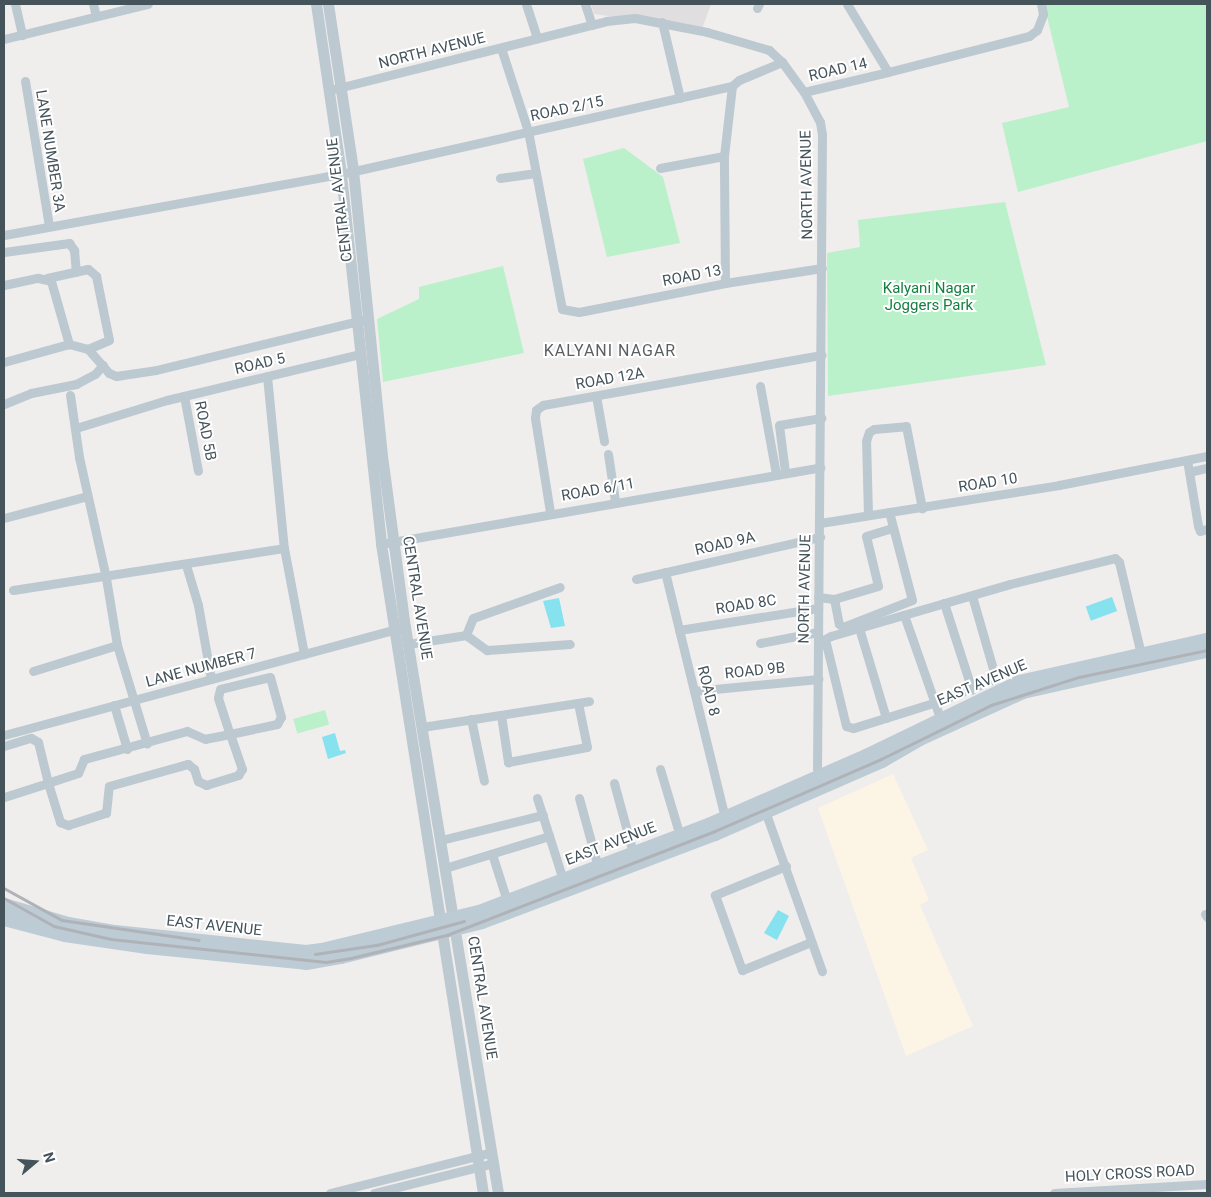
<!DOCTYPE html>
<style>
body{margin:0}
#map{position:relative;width:1211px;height:1197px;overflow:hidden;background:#f0eded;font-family:Roboto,sans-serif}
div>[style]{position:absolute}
.commercial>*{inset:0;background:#fcf4e5}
.education>*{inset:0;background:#e1dee0}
.green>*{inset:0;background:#baf0ca;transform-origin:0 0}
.water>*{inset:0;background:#85e2ee;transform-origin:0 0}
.minor>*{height:9px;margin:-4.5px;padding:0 4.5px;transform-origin:4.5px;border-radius:4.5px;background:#bdc9d0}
.tertiary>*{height:11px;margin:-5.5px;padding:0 5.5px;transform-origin:5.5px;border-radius:5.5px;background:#bdc9d0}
.secondary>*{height:14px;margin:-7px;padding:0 7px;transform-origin:7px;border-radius:7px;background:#bdcbd5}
.rail>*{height:2.5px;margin:-1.25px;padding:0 1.25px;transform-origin:1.25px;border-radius:1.25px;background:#afb3b8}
span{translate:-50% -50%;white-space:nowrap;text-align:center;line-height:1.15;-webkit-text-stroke:4px #fff;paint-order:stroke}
.street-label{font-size:15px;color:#45535b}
.park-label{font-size:15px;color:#147f40}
.neighbourhood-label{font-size:16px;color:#5a5f63;letter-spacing:1px}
.frame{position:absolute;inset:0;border:5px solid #45535b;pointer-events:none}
.north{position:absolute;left:10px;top:1137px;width:50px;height:50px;-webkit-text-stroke:4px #fff;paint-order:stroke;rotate:72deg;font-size:14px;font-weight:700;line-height:20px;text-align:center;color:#45535b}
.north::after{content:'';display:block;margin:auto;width:18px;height:22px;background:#45535b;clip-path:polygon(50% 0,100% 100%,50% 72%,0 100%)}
</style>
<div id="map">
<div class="commercial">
<div style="clip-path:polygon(893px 774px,928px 850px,911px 858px,929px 900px,920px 905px,973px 1026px,906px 1056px,818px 808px)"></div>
</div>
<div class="education">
<div style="clip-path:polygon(591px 4px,711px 4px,702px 29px,594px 14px)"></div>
</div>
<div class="green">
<div style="clip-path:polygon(1044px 4px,1207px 4px,1207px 141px,1018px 192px,1002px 123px,1069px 107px)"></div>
<div style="clip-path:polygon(624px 148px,663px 177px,680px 243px,607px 257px,583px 159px)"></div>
<div style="clip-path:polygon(1005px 202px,1046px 365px,828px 396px,827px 253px,860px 247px,858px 220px)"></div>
<div style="clip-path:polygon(503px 266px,524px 353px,383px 382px,377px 319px,419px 299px,419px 287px)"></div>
<div style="left:325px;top:710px;width:15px;height:33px;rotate:74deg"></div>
</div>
<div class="water">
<div style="left:1112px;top:597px;width:15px;height:28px;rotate:70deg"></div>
<div style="clip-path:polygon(559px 598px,565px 626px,551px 628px,543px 601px)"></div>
<div style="clip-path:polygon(335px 733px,340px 751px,345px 750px,346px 753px,328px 759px,322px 737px)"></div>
<div style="clip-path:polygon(778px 910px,789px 916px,777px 940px,764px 933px)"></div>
</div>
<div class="minor">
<div style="left:15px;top:4px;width:32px;rotate:77deg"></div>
<div style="left:93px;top:4px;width:12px;rotate:76deg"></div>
<div style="left:526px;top:4px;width:36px;rotate:72deg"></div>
<div style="left:585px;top:4px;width:22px;rotate:72deg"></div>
<div style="left:757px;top:8px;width:4px;rotate:-63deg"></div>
<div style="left:662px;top:22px;width:78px;rotate:76.7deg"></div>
<div style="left:4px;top:39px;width:148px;rotate:-13.7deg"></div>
<div style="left:501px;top:48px;width:87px;rotate:72deg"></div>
<div style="left:528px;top:131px;width:181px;rotate:79.2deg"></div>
<div style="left:562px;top:309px;width:17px;rotate:10deg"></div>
<div style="left:579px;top:312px;width:149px;rotate:-11.2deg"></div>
<div style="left:725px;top:283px;width:98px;rotate:-8.8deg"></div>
<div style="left:888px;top:72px;width:146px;rotate:-14.3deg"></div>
<div style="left:1029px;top:36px;width:10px;rotate:-37deg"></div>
<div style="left:1037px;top:30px;width:17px;rotate:-69deg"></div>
<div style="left:1043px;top:14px;width:10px;rotate:-101deg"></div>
<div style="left:25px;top:81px;width:147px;rotate:80.6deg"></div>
<div style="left:334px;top:89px;width:280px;rotate:-14deg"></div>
<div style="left:606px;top:21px;width:29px;rotate:-6deg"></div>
<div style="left:635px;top:18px;width:73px;rotate:11deg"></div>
<div style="left:707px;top:32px;width:65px;rotate:16.2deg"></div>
<div style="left:769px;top:50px;width:18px;rotate:43deg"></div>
<div style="left:782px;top:62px;width:37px;rotate:54deg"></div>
<div style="left:804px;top:92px;width:34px;rotate:62deg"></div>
<div style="left:820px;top:122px;width:12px;rotate:81deg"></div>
<div style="left:822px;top:134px;width:634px;rotate:90.45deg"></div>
<div style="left:817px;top:768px;width:13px;rotate:72deg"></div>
<div style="left:804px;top:92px;width:86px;rotate:-13.4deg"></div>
<div style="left:888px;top:72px;width:79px;rotate:-121.1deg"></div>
<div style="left:660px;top:168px;width:65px;rotate:-10.6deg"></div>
<div style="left:500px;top:178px;width:36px;rotate:-8deg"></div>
<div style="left:4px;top:235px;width:342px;rotate:-10.3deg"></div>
<div style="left:341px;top:174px;width:401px;rotate:-12.7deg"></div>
<div style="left:732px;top:86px;width:9px;rotate:-41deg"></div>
<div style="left:739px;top:80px;width:47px;rotate:-22.7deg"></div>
<div style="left:4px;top:252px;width:66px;rotate:-7.9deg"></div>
<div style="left:69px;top:243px;width:9px;rotate:54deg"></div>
<div style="left:74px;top:250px;width:22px;rotate:85deg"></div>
<div style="left:47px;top:278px;width:42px;rotate:-12.4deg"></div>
<div style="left:88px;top:269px;width:11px;rotate:41deg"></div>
<div style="left:96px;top:276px;width:65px;rotate:78.5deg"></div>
<div style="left:109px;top:340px;width:23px;rotate:157deg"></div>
<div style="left:725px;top:283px;width:127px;rotate:-90.5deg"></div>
<div style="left:724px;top:156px;width:70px;rotate:-83.5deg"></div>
<div style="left:4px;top:285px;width:35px;rotate:-12deg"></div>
<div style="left:38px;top:278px;width:13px;rotate:13deg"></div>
<div style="left:51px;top:281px;width:66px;rotate:74.1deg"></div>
<div style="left:4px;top:362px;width:67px;rotate:-15.5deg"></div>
<div style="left:69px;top:344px;width:20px;rotate:15deg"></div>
<div style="left:88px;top:349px;width:32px;rotate:49deg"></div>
<div style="left:109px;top:373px;width:8px;rotate:23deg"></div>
<div style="left:116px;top:376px;width:40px;rotate:-8.5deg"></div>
<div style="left:156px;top:370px;width:213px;rotate:-13.6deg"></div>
<div style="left:267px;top:376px;width:173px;rotate:84.4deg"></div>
<div style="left:760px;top:386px;width:89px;rotate:79.7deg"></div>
<div style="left:70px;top:395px;width:63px;rotate:81.7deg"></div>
<div style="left:79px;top:457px;width:124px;rotate:77.4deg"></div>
<div style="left:106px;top:578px;width:68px;rotate:80.7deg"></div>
<div style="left:117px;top:645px;width:103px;rotate:73.1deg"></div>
<div style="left:184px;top:396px;width:76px;rotate:79.4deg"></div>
<div style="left:596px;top:396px;width:46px;rotate:79.9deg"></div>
<div style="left:4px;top:404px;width:29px;rotate:-22deg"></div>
<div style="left:31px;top:393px;width:46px;rotate:-11.3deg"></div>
<div style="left:76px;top:384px;width:21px;rotate:-28deg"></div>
<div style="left:95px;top:374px;width:12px;rotate:-48deg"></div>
<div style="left:76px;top:428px;width:95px;rotate:-17.1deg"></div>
<div style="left:167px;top:400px;width:198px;rotate:-13.4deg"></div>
<div style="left:608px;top:454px;width:48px;rotate:81.5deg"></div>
<div style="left:1187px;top:460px;width:67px;rotate:80.5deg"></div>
<div style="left:1198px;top:526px;width:5px;rotate:68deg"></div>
<div style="left:1200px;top:531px;width:7px;rotate:-16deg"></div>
<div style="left:785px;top:472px;width:47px;rotate:-97.3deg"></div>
<div style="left:779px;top:425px;width:43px;rotate:-9.5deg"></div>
<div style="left:1189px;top:472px;width:18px;rotate:-13deg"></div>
<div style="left:550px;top:512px;width:95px;rotate:-99.1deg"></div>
<div style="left:535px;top:418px;width:8px;rotate:-83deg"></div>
<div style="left:536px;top:410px;width:9px;rotate:-36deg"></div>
<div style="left:543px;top:405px;width:283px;rotate:-10.2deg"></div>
<div style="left:868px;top:515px;width:74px;rotate:-91.5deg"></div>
<div style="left:866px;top:441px;width:9px;rotate:-72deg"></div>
<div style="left:869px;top:432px;width:6px;rotate:-31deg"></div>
<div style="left:874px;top:429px;width:32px;rotate:-5deg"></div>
<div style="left:906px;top:426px;width:84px;rotate:79deg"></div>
<div style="left:4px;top:518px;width:86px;rotate:-14.8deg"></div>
<div style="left:820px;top:523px;width:242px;rotate:-9deg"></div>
<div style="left:1059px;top:485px;width:151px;rotate:-11.1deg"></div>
<div style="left:381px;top:544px;width:446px;rotate:-9.9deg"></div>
<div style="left:186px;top:565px;width:42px;rotate:73.3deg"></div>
<div style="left:198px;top:605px;width:75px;rotate:80deg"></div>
<div style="left:665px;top:572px;width:253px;rotate:76.3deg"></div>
<div style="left:636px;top:579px;width:189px;rotate:-12.9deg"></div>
<div style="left:13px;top:590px;width:274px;rotate:-8.8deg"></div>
<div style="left:284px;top:548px;width:108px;rotate:79.3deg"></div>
<div style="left:972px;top:596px;width:86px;rotate:73.9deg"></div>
<div style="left:996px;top:679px;width:67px;rotate:159.1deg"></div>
<div style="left:933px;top:703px;width:84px;rotate:162.6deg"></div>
<div style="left:853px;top:728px;width:7px;rotate:-164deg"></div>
<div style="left:846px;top:726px;width:89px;rotate:-103.6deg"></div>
<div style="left:825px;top:639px;width:7px;rotate:-27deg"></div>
<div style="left:831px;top:636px;width:186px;rotate:-16.2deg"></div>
<div style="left:1010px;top:584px;width:108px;rotate:-13.9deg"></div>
<div style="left:1115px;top:558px;width:6px;rotate:45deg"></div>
<div style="left:1119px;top:562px;width:95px;rotate:76.6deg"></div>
<div style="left:818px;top:597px;width:16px;rotate:7deg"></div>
<div style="left:834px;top:599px;width:46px;rotate:-16.5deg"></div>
<div style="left:878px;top:586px;width:51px;rotate:-103.5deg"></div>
<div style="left:866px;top:536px;width:28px;rotate:-17deg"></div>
<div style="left:834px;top:599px;width:25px;rotate:79deg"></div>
<div style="left:839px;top:624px;width:5px;rotate:37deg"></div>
<div style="left:843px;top:627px;width:74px;rotate:-21.4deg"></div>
<div style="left:912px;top:600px;width:91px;rotate:-104.6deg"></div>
<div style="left:944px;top:603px;width:91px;rotate:72.2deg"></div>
<div style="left:904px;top:615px;width:109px;rotate:70.7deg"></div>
<div style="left:859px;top:628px;width:94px;rotate:73.3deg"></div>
<div style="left:679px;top:630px;width:141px;rotate:-9deg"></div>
<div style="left:466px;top:635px;width:18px;rotate:-68deg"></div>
<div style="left:473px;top:618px;width:92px;rotate:-19.6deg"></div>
<div style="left:466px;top:635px;width:26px;rotate:36deg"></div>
<div style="left:487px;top:650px;width:83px;rotate:-4.1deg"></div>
<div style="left:760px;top:643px;width:59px;rotate:-10.7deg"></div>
<div style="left:408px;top:644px;width:59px;rotate:-8.8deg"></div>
<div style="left:33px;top:671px;width:88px;rotate:-17.2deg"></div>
<div style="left:694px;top:691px;width:125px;rotate:-5.5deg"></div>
<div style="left:114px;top:705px;width:46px;rotate:73.5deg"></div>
<div style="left:501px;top:715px;width:48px;rotate:81.5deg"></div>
<div style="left:508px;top:762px;width:80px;rotate:-10.8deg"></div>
<div style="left:587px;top:747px;width:45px;rotate:-101.6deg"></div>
<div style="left:471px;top:719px;width:63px;rotate:78.2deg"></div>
<div style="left:422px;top:727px;width:169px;rotate:-8.8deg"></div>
<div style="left:4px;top:735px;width:410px;rotate:-15.1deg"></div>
<div style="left:4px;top:746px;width:28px;rotate:-17deg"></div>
<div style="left:31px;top:738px;width:8px;rotate:30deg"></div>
<div style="left:38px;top:742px;width:42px;rotate:76.3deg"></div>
<div style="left:48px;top:783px;width:41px;rotate:72.9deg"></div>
<div style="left:60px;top:822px;width:9px;rotate:21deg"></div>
<div style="left:68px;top:825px;width:40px;rotate:-18deg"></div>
<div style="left:106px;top:813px;width:27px;rotate:-84deg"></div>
<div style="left:109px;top:786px;width:82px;rotate:-15.6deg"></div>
<div style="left:188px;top:764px;width:8px;rotate:40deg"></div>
<div style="left:194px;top:769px;width:13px;rotate:72deg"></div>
<div style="left:198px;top:781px;width:9px;rotate:27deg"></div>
<div style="left:206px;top:785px;width:34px;rotate:-17deg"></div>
<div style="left:238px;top:775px;width:7px;rotate:-56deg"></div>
<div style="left:242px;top:769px;width:37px;rotate:-109deg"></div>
<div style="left:230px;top:734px;width:48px;rotate:-12deg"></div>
<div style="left:277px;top:724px;width:8px;rotate:-60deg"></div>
<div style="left:281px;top:717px;width:41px;rotate:-105.4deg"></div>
<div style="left:270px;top:677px;width:51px;rotate:166.5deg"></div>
<div style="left:220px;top:689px;width:9px;rotate:103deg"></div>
<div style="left:218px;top:698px;width:38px;rotate:72deg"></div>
<div style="left:230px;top:734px;width:25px;rotate:169deg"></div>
<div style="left:205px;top:739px;width:20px;rotate:-156deg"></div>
<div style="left:187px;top:731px;width:107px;rotate:164.8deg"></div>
<div style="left:84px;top:759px;width:15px;rotate:113deg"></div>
<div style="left:78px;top:773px;width:32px;rotate:162deg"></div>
<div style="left:48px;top:783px;width:46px;rotate:162.3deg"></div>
<div style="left:660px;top:769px;width:70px;rotate:73.4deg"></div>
<div style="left:614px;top:783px;width:73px;rotate:74.8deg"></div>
<div style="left:537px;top:798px;width:86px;rotate:72.4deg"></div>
<div style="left:579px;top:798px;width:72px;rotate:74.6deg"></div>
<div style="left:765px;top:811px;width:170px;rotate:70.4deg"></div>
<div style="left:441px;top:840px;width:105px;rotate:-13.8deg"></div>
<div style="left:492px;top:854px;width:49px;rotate:72.3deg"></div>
<div style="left:786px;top:866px;width:77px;rotate:157.8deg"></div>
<div style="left:715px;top:895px;width:80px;rotate:70.2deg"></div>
<div style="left:742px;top:970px;width:74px;rotate:-22.1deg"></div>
<div style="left:445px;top:868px;width:109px;rotate:-17.1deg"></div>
<div style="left:1205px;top:914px;width:4px;rotate:56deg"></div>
<div style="left:330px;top:1193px;width:167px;rotate:-14.2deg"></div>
<div style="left:374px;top:1193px;width:123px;rotate:-14.1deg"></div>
<div style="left:1054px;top:1193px;width:153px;rotate:-3.4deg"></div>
</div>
<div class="tertiary">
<div style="left:316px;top:4px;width:172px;rotate:81.6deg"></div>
<div style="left:341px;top:174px;width:372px;rotate:83.8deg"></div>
<div style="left:381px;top:544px;width:657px;rotate:81.07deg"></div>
<div style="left:328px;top:4px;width:168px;rotate:81.4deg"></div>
<div style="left:353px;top:170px;width:295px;rotate:84.2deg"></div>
<div style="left:383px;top:463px;width:165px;rotate:82.4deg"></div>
<div style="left:405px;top:627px;width:574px;rotate:80.67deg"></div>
</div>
<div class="secondary">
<div style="left:4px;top:905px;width:67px;rotate:16.5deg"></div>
<div style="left:68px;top:924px;width:48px;rotate:9.7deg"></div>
<div style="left:115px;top:932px;width:192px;rotate:6deg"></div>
<div style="left:306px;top:952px;width:16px;rotate:-7deg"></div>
<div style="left:322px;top:950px;width:162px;rotate:-13.6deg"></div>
<div style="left:479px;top:912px;width:248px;rotate:-20.8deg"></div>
<div style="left:711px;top:824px;width:169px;rotate:-23.7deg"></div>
<div style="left:866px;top:756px;width:170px;rotate:-25.8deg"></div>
<div style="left:1019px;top:682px;width:193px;rotate:-12.6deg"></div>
<div style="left:4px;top:919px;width:63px;rotate:14.7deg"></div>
<div style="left:65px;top:935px;width:83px;rotate:8.3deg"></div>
<div style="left:147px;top:947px;width:160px;rotate:5.7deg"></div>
<div style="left:306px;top:963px;width:36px;rotate:-10deg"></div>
<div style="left:341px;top:957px;width:145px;rotate:-13.9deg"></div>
<div style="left:482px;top:922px;width:249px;rotate:-20.7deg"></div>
<div style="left:715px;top:834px;width:182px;rotate:-23.6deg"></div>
<div style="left:882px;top:761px;width:44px;rotate:-30.1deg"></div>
<div style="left:920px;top:739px;width:113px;rotate:-24.5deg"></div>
<div style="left:1023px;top:692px;width:189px;rotate:-12.6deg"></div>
</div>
<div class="rail">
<div style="left:4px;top:888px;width:66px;rotate:28.9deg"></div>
<div style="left:62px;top:920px;width:138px;rotate:8.3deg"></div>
<div style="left:4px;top:898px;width:57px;rotate:29.2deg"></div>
<div style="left:54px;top:926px;width:58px;rotate:12.8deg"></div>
<div style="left:111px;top:939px;width:216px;rotate:6.1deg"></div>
<div style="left:326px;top:962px;width:25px;rotate:-9deg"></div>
<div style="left:351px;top:958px;width:99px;rotate:-13.5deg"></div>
<div style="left:447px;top:935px;width:287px;rotate:-21.2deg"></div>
<div style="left:715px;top:831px;width:181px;rotate:-23.4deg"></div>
<div style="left:881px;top:759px;width:123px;rotate:-26.1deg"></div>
<div style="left:991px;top:705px;width:92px;rotate:-17.7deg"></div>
<div style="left:1079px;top:677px;width:131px;rotate:-11.9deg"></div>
<div style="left:315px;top:954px;width:63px;rotate:-8.3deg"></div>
<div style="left:377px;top:945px;width:90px;rotate:-15.4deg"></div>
</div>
<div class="street-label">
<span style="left:432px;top:51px;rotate:-14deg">NORTH AVENUE</span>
<span style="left:838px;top:70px;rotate:-13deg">ROAD 14</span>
<span style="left:567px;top:109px;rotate:-12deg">ROAD 2/15</span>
<span style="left:50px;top:151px;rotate:81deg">LANE NUMBER 3A</span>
<span style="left:807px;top:185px;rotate:-91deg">NORTH AVENUE</span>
<span style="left:340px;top:200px;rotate:-97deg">CENTRAL AVENUE</span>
<span style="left:692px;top:276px;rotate:-11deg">ROAD 13</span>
<span style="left:260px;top:364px;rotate:-13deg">ROAD 5</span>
<span style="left:610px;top:379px;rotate:-10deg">ROAD 12A</span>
<span style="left:205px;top:431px;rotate:79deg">ROAD 5B</span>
<span style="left:988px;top:483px;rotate:-9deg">ROAD 10</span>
<span style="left:598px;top:490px;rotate:-10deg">ROAD 6/11</span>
<span style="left:725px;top:544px;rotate:-13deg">ROAD 9A</span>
<span style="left:805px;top:589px;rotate:-89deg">NORTH AVENUE</span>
<span style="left:417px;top:598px;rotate:81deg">CENTRAL AVENUE</span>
<span style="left:746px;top:605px;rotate:-9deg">ROAD 8C</span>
<span style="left:201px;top:668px;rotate:-15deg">LANE NUMBER 7</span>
<span style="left:755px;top:671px;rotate:-6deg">ROAD 9B</span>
<span style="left:982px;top:683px;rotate:-23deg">EAST AVENUE</span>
<span style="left:708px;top:691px;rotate:76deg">ROAD 8</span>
<span style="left:611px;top:844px;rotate:-21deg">EAST AVENUE</span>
<span style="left:214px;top:926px;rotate:6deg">EAST AVENUE</span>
<span style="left:482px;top:998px;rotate:81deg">CENTRAL AVENUE</span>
<span style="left:1130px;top:1174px;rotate:-3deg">HOLY CROSS ROAD</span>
</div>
<div class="park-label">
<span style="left:929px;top:297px">Kalyani Nagar<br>Joggers Park</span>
</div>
<div class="neighbourhood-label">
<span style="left:610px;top:351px">KALYANI NAGAR</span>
</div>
<div class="frame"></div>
<div class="north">N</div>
</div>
